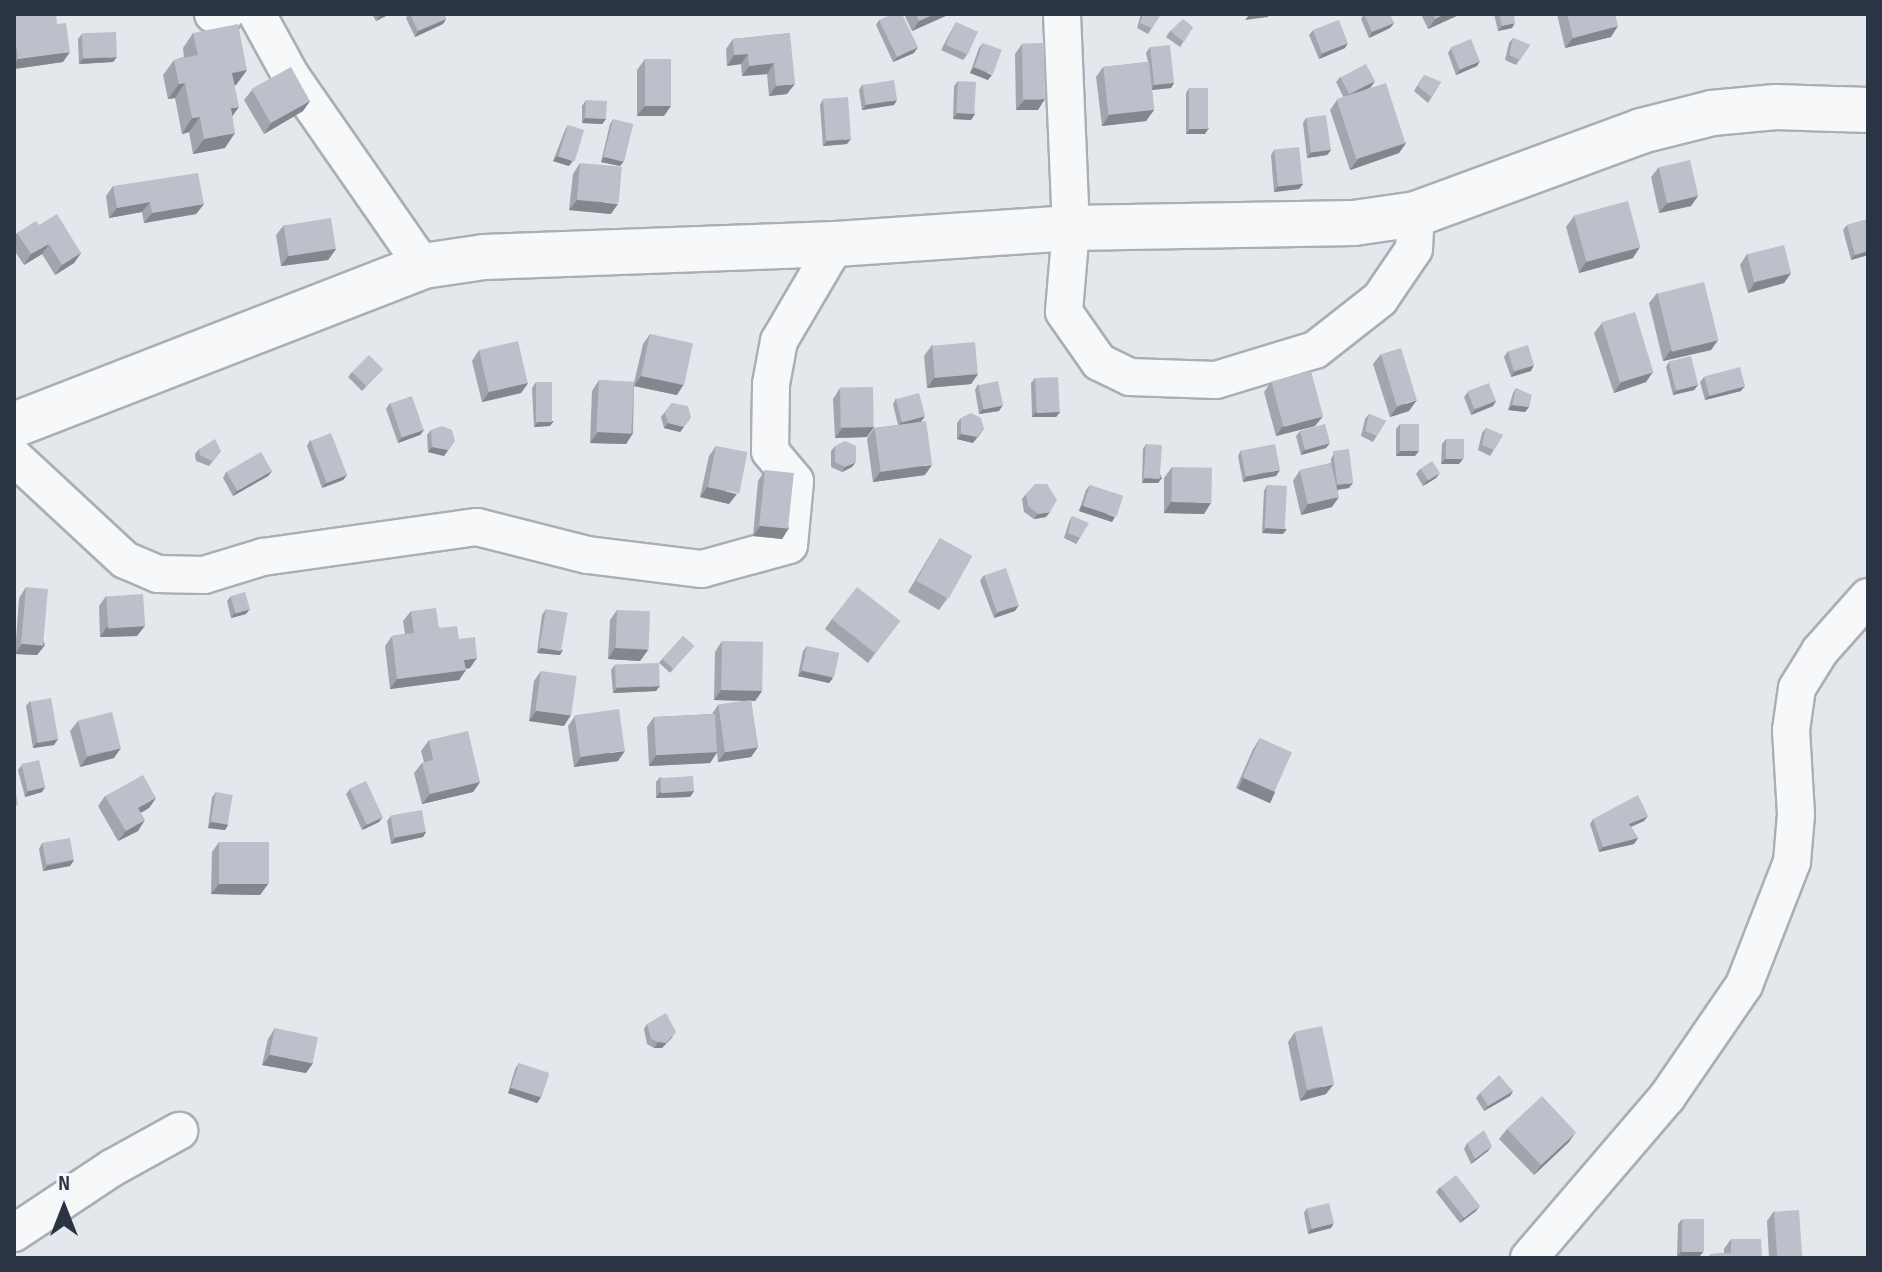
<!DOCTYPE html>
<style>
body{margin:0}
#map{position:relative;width:1882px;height:1272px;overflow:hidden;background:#e4e7ec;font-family:"Sofia Sans Condensed",sans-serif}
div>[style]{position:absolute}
.roads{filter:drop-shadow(2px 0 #a9aeb7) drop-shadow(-2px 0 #a9aeb7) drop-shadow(0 2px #a9aeb7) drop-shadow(0 -2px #a9aeb7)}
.minor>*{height:36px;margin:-18px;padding:0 18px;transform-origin:18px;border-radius:18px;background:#f7f8fa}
.tertiary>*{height:44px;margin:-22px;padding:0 22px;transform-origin:22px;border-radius:22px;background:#f7f8fa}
.wall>*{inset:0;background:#a1a5ae;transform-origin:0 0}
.shaded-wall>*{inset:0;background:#83868d;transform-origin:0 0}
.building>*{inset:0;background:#bbc0ca;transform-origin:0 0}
span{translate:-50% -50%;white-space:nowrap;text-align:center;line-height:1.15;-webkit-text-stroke:8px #f4f6f9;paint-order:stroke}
.frame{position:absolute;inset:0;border:16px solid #2b3445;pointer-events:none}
.north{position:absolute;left:24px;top:1168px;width:80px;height:80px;-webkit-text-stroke:6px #f4f6f9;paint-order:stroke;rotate:0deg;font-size:22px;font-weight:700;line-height:32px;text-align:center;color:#2b3445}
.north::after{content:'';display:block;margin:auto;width:28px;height:36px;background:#2b3445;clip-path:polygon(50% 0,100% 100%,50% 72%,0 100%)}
</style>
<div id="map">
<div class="roads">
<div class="minor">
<div style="left:213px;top:14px;width:12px"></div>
<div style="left:257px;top:14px;width:71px;rotate:61.3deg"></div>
<div style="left:291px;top:76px;width:231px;rotate:55.2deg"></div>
<div style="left:1062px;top:14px;width:214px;rotate:87.6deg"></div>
<div style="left:1071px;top:228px;width:84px;rotate:94.8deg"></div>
<div style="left:1064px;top:312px;width:61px;rotate:55deg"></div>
<div style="left:1099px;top:362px;width:34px;rotate:26deg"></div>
<div style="left:1130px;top:377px;width:86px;rotate:2deg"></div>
<div style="left:1216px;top:380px;width:103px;rotate:-16.9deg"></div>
<div style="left:1315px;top:350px;width:83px;rotate:-38.1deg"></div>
<div style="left:1380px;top:299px;width:60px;rotate:-55.8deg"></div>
<div style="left:1414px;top:249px;width:35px;rotate:-87deg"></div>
<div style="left:14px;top:457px;width:151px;rotate:42.9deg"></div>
<div style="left:125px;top:560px;width:36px;rotate:23deg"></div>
<div style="left:158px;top:574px;width:46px;rotate:1.2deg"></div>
<div style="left:204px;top:575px;width:62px;rotate:-17deg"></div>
<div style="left:263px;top:557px;width:216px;rotate:-8deg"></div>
<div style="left:477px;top:527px;width:114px;rotate:14.2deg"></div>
<div style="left:588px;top:555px;width:115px;rotate:7deg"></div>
<div style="left:702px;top:569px;width:90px;rotate:-15.4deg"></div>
<div style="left:789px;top:545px;width:64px;rotate:-84.6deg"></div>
<div style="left:795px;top:481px;width:39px;rotate:-130deg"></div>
<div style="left:770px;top:451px;width:67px;rotate:-89.1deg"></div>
<div style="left:771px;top:384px;width:44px;rotate:-79.5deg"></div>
<div style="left:779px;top:341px;width:113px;rotate:-59.6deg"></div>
<div style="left:14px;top:1233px;width:118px;rotate:-33.6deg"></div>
<div style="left:112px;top:1168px;width:77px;rotate:-28.9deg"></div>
<div style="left:1529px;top:1258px;width:212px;rotate:-49.4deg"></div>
<div style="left:1667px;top:1097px;width:136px;rotate:-55.5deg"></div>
<div style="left:1744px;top:985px;width:132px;rotate:-68.7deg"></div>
<div style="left:1792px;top:862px;width:48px;rotate:-85.2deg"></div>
<div style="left:1796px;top:814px;width:84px;rotate:-93.4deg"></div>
<div style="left:1791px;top:730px;width:42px;rotate:-81.9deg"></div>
<div style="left:1797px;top:688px;width:44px;rotate:-58.1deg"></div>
<div style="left:1820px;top:651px;width:72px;rotate:-48.4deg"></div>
</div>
<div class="tertiary">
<div style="left:14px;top:425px;width:439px;rotate:-21.2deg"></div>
<div style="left:423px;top:266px;width:62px;rotate:-8.4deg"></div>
<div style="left:484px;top:257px;width:352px;rotate:-2.1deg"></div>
<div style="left:836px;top:244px;width:236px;rotate:-3.9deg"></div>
<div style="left:1071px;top:228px;width:283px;rotate:-1deg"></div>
<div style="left:1354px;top:223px;width:63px;rotate:-8.3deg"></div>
<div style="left:1416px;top:214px;width:240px;rotate:-20.2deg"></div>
<div style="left:1641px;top:131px;width:73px;rotate:-14.2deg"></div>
<div style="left:1712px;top:113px;width:64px;rotate:-5.4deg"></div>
<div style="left:1776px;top:107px;width:92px;rotate:1.9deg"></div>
</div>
</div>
<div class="wall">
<div style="clip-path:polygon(14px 14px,57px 24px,63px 62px,14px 69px)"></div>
<div style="clip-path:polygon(372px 14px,390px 14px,376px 21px)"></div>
<div style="clip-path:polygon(409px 14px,444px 14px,446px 19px,443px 24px,415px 37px,406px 18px)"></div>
<div style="clip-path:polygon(904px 14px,950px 14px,912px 31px)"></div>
<div style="clip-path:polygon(1141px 14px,1161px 14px,1148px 34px,1137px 28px)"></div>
<div style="clip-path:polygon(1364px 14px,1394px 23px,1390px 28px,1369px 38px,1361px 19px)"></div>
<div style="clip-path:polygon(1421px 14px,1461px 14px,1428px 29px)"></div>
<div style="clip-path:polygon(1494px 14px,1514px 14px,1512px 28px,1498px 31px)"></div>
<div style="clip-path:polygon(1557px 14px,1615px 14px,1611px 37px,1565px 48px)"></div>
<div style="clip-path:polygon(879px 20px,914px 53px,893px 62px,876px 25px)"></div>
<div style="clip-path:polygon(956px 22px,967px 55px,963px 60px,941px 50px)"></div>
<div style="clip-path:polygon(1193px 27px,1180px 47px,1166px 37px,1170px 31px)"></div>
<div style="clip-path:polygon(1313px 30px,1345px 48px,1319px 59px,1309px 35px)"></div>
<div style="clip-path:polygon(193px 33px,247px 70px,236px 85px,234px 85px,232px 116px,225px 148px,193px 154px,189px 132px,182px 134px,175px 98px,168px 99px,163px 75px,174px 60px,184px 57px,183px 48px)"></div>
<div style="clip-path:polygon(790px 33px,787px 94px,769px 96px,767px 74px,742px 76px,741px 64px,727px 66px,726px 49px,733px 39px)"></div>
<div style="clip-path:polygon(82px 34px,113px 62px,79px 64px,78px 39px)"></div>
<div style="clip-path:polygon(1513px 38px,1530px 45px,1516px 65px,1505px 60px,1509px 43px)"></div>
<div style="clip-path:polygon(983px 43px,988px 80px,970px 73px,979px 48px)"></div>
<div style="clip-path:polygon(1022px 44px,1038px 110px,1016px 110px,1015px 54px)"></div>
<div style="clip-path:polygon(1150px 47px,1174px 83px,1171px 88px,1152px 90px,1154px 110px,1146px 121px,1102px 126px,1096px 77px,1103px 67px,1148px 62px,1146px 53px)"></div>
<div style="clip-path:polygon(1451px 48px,1477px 66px,1456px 75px,1448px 53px)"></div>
<div style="clip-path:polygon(645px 59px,664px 116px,637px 116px,637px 70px)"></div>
<div style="clip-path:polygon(1424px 75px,1441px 82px,1428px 103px,1414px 91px)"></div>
<div style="clip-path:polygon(1340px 77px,1371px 87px,1360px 92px,1406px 143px,1399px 153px,1350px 170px,1330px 110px,1337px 100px,1344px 98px,1336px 82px)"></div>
<div style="clip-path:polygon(958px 81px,975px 114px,971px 120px,953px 119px,954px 86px)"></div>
<div style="clip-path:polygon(862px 85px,894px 105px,862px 110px,859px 90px)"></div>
<div style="clip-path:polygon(1189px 88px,1205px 134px,1186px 134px,1186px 93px)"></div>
<div style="clip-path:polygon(252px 90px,310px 101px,303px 111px,264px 134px,244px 100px)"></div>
<div style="clip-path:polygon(823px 99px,847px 144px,823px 146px,820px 105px)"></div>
<div style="clip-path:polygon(586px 100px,606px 119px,602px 124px,582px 123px,582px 106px)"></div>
<div style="clip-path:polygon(1306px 118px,1331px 150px,1327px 155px,1307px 158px,1303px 123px)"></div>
<div style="clip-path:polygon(613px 119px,624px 161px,620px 166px,601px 162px,610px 124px)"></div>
<div style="clip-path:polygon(568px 125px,569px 166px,553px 161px,565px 130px)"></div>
<div style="clip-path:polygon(1274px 150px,1303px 184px,1299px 189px,1274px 192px,1271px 155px)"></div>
<div style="clip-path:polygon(580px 163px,611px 214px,569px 210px,573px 174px)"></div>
<div style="clip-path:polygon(1659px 167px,1698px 196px,1691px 206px,1659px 213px,1651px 177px)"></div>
<div style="clip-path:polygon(113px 186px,204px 204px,196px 214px,144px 223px,142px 212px,109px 218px,106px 196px)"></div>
<div style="clip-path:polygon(1574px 216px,1633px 258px,1579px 273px,1566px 227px)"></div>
<div style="clip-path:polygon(1868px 219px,1868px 255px,1851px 260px,1843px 230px,1847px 225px)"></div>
<div style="clip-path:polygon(39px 225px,81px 253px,74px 263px,55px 275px,42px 254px,24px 265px,14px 250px,14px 237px,17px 233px)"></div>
<div style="clip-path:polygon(284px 225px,336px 249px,328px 260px,281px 266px,276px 235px)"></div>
<div style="clip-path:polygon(1747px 254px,1791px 273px,1784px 283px,1748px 293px,1740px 265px)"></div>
<div style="clip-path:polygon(1657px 293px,1718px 340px,1711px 350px,1663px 361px,1649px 303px)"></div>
<div style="clip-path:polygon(1602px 323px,1646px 382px,1614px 393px,1594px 333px)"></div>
<div style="clip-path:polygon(650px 334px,677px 395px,634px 386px,633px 433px,626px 444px,590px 443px,592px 391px,599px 380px,634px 383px,643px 344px)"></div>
<div style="clip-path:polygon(932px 345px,978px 374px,971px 384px,927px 388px,924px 356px)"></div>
<div style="clip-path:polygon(479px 350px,528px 383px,521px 393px,482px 402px,472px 361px)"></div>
<div style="clip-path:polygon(1508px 351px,1531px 371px,1511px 377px,1504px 357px)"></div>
<div style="clip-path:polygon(1381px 354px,1409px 411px,1390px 417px,1373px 364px)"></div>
<div style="clip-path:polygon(1669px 362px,1698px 385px,1694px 390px,1673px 395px,1666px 367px)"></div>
<div style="clip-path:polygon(383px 369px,362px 391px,348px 377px,352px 372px)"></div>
<div style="clip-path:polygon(1704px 377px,1741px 391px,1705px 400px,1700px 382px)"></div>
<div style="clip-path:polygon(1035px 378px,1060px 412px,1056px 417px,1032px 417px,1031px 383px)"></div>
<div style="clip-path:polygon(536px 382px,550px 426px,534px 427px,532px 388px)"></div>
<div style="clip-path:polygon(1271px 382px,1323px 416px,1315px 426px,1276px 436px,1264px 392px)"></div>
<div style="clip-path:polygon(978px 384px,999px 411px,979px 414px,975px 390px)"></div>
<div style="clip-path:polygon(840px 388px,874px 427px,867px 437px,835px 438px,833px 399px)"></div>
<div style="clip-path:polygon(1516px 388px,1529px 407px,1525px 412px,1508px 410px,1513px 393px)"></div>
<div style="clip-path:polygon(1468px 392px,1496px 401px,1493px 406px,1471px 415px,1464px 397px)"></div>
<div style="clip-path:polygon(896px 398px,921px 422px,915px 423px,925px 475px,873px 482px,867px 439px,874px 428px,898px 425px,893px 404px)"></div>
<div style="clip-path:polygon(390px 403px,424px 430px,420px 435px,398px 443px,386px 409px)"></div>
<div style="clip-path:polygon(672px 403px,691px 417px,680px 432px,664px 428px,661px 417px)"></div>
<div style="clip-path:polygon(1369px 414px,1386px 421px,1373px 442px,1361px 436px,1365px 419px)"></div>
<div style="clip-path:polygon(961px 418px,973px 443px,957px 439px,957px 423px)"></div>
<div style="clip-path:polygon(1400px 424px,1415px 456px,1396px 456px,1396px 429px)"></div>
<div style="clip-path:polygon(1486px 428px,1503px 435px,1490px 456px,1478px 450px,1482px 433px)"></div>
<div style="clip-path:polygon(431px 430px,455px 441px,444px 456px,428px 452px,427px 435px)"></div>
<div style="clip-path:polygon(1300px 431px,1326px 448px,1301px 455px,1296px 436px)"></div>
<div style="clip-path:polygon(1446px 439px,1459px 464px,1441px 464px,1442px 444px)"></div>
<div style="clip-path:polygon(310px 440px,347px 475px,343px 480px,322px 488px,307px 446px)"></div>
<div style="clip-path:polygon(1146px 444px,1162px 478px,1158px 483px,1142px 483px,1143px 449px)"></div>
<div style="clip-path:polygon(716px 446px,729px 504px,700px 497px,709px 456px)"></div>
<div style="clip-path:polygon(835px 446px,852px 467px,842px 472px,831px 467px,831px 451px)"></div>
<div style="clip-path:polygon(199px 449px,221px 451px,209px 466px,196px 461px,195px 454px)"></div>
<div style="clip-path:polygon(1241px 450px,1276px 476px,1243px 482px,1238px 456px)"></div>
<div style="clip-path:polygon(1334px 453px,1349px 488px,1338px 490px,1332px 507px,1301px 515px,1293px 481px,1300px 470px,1331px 463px,1331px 459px)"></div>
<div style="clip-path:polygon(1172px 467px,1204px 514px,1164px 513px,1164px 478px)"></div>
<div style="clip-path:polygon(1420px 469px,1436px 478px,1423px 486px,1416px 474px)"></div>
<div style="clip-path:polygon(765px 470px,789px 528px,782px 539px,753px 536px,758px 481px)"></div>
<div style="clip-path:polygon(272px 471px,268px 476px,233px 496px,223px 478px,226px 472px)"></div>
<div style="clip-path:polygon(1090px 485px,1112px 522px,1079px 511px,1086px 490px)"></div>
<div style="clip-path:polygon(1267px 485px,1283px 534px,1262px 533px,1264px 491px)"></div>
<div style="clip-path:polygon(1026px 494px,1046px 517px,1034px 519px,1024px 512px,1022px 499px)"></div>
<div style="clip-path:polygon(1072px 516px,1080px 538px,1076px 544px,1064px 538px,1069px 522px)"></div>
<div style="clip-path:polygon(940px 538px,947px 599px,939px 610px,908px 592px)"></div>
<div style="clip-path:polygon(984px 575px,1015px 611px,994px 618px,980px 581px)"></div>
<div style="clip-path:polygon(26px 587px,45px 645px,37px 655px,15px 654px,19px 598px)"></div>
<div style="clip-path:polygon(106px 596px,137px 636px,100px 637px,99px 606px)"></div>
<div style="clip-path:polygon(231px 596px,246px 614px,231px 618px,227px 601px)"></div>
<div style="clip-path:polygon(546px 609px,560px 655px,537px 653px,542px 615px)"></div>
<div style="clip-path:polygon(617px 610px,648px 650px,640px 661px,608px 659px,610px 620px)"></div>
<div style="clip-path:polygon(411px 611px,459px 639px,470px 668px,466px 669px,459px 680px,390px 689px,385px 646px,392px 636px,405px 634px,403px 621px)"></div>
<div style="clip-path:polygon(832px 619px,900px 621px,868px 663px,825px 629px)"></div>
<div style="left:683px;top:636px;width:15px;height:36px;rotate:42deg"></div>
<div style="clip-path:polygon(722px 641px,762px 691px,755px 701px,751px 701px,758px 747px,751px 757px,718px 762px,717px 753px,710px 763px,649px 766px,647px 727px,654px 717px,712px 714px,718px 705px,745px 701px,714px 700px,715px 652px)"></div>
<div style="clip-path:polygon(807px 646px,833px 678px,829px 683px,798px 676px,803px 651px)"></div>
<div style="clip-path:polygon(615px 665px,656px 691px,613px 693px,611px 670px)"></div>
<div style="clip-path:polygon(541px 671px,564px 726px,529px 721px,534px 681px)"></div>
<div style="clip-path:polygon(30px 701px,58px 739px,54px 745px,33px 748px,26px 706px)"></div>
<div style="clip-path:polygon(575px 716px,618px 761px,574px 767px,568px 726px)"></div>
<div style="clip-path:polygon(78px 721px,114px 758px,80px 767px,70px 731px)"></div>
<div style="clip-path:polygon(1260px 738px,1275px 792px,1268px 802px,1236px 788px,1253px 749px)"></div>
<div style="clip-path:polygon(429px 740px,480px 782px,473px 792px,422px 804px,414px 773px,422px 763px,424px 762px,421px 751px)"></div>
<div style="clip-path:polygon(22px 765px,45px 787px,42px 792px,25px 797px,18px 770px)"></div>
<div style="clip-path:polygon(660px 777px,694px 791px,690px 797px,656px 798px,656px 782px)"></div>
<div style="clip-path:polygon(350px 789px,379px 822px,362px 830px,346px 794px)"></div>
<div style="clip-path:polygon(216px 792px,228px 825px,225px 830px,208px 828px,212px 797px)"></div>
<div style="clip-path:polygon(105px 796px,156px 798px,149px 808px,141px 813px,138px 831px,118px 841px,98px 806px)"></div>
<div style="clip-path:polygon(391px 816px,426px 832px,423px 837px,391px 844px,387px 821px)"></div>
<div style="clip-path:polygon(1593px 819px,1644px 821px,1631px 827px,1638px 838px,1634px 844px,1599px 852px,1590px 824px)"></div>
<div style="clip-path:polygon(219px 842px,268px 884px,260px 895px,211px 894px,212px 852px)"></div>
<div style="clip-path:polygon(42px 843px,74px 860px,70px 866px,43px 871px,39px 849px)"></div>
<div style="clip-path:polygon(647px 1024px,673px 1037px,662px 1048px,654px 1048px,647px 1044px,644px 1029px)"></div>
<div style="clip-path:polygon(275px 1028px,313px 1063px,306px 1073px,262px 1065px,268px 1039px)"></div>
<div style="clip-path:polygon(1295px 1032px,1326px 1094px,1300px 1101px,1288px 1042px)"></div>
<div style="clip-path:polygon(519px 1063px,541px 1097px,537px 1103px,508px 1093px,515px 1069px)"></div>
<div style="clip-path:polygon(1513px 1091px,1510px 1096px,1484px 1111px,1476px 1098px,1480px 1093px)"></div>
<div style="clip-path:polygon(1507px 1129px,1569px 1142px,1534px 1175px,1499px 1139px)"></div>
<div style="clip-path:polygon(1467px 1143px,1488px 1151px,1471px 1164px,1464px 1149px)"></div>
<div style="clip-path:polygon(1440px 1187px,1476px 1211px,1460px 1223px,1436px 1192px)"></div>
<div style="clip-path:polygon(1307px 1208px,1331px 1228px,1308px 1234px,1304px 1213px)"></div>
<div style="clip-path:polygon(1774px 1211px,1802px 1257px,1801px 1258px,1769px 1258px,1767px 1221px)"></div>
<div style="clip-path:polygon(1682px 1219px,1703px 1252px,1699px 1257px,1677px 1257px,1678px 1224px)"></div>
<div style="clip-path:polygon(1731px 1239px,1762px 1258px,1708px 1258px,1711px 1254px,1724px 1253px,1724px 1249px)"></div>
</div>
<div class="shaded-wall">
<div style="clip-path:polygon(384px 14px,390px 14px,376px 21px,380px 16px)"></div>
<div style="clip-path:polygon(935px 14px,950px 14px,912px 31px,919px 21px)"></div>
<div style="clip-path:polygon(1254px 14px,1270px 14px,1268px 17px,1245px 20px,1249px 15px)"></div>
<div style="clip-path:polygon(1445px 14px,1461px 14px,1428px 29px,1435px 19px)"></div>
<div style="clip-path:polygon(446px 19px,443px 24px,415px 37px,418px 31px)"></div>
<div style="clip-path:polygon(1394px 23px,1390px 28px,1369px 38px,1372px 32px)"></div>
<div style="clip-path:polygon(1515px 23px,1512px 28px,1498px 31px,1502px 26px)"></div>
<div style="clip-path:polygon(1618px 26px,1611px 37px,1565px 48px,1573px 38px)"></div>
<div style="clip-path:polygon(1348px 43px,1345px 48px,1319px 59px,1322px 54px)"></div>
<div style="clip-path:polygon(918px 47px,914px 53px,893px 62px,897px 57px)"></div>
<div style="clip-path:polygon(70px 52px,63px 62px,14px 69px,14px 65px,18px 59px)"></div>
<div style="clip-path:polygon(748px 54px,741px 64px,727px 66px,734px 55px)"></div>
<div style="clip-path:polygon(117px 57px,113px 62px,79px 64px,83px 59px)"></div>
<div style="clip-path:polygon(1480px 61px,1477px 66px,1456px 75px,1460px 70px)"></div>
<div style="clip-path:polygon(774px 63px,767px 74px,742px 76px,749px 66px)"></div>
<div style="clip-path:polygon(974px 67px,992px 75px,988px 80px,970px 73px)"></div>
<div style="clip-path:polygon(247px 70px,236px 85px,221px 88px,232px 73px)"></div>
<div style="clip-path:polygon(1375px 81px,1371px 87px,1345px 100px,1349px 94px)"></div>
<div style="clip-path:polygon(185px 83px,175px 98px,168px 99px,179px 84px)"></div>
<div style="clip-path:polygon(1174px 83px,1171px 88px,1151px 90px,1154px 85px)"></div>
<div style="clip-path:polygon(795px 84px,787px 94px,769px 96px,776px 86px)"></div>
<div style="clip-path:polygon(1045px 99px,1038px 110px,1016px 110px,1024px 100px)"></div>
<div style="clip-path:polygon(897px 100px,894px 105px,862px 110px,866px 105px)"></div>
<div style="clip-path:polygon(310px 101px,303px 111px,264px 134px,271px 123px)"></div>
<div style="clip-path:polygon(645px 106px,671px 106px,664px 116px,637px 116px)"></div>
<div style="clip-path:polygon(239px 107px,228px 122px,231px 108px)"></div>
<div style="clip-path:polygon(1154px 110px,1146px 121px,1102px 126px,1109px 115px)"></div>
<div style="clip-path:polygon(957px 113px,975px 114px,971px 120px,953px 119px)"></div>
<div style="clip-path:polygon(200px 117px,189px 132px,182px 134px,192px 118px)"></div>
<div style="clip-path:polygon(585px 118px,606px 119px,602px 124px,582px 123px)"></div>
<div style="clip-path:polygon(1209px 128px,1205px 134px,1186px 134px,1190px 129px)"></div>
<div style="clip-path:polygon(235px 133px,225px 148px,193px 154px,204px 139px)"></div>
<div style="clip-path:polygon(851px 139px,847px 144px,823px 146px,827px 141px)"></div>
<div style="clip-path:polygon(1406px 143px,1399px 153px,1350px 170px,1358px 159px)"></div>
<div style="clip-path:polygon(1331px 150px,1327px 155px,1307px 158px,1311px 152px)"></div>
<div style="clip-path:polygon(557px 156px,573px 161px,569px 166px,553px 161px)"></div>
<div style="clip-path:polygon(604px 157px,624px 161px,620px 166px,601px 162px)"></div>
<div style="clip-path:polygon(1303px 184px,1299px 189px,1274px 192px,1278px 186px)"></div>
<div style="clip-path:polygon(1698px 196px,1691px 206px,1659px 213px,1667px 203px)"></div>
<div style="clip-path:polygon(577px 200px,618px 204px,611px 214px,569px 210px)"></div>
<div style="clip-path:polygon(150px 202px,142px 212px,109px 218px,117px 208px)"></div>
<div style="clip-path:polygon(204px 204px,196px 214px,144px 223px,152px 213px)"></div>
<div style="clip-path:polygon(49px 244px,42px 254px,24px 265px,31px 254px)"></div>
<div style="clip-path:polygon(1640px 247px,1633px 258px,1579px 273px,1586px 262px)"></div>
<div style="clip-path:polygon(336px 249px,328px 260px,281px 266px,288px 256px)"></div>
<div style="clip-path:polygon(1868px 251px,1868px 255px,1851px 260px,1855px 255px)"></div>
<div style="clip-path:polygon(81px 253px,74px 263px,55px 275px,62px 265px)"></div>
<div style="clip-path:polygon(1791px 273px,1784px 283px,1748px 293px,1755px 282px)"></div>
<div style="clip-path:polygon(1718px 340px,1711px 350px,1663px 361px,1670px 351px)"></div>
<div style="clip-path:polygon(1534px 365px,1531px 371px,1511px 377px,1514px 372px)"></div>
<div style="clip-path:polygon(1653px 372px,1646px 382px,1614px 393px,1621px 382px)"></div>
<div style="clip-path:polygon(978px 374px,971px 384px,927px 388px,934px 378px)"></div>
<div style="clip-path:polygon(641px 376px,684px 384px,677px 395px,634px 386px)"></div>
<div style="clip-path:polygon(528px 383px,521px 393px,482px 402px,489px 392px)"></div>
<div style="clip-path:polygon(1698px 385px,1694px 390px,1673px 395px,1676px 390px)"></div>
<div style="clip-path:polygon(1745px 386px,1741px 391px,1705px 400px,1709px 395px)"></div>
<div style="clip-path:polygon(1417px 400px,1409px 411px,1390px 417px,1397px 407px)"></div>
<div style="clip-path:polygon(1496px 401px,1493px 406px,1471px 415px,1475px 410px)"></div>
<div style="clip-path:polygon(1003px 405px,999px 411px,979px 414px,983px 409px)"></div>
<div style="clip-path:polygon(1512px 405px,1529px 407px,1525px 412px,1508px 410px)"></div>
<div style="clip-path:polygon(1036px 412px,1060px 412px,1056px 417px,1032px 417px)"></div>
<div style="clip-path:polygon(925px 416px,921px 422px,898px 427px,902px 421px)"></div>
<div style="clip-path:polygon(1323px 416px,1315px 426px,1276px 436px,1283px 426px)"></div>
<div style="clip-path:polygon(554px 421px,550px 426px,534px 427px,538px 422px)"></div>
<div style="clip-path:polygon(668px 423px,684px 427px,680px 432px,664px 428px)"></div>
<div style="clip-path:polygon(874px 427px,867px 437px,835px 438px,842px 428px)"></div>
<div style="clip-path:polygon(984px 429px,973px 443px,957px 439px,961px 434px)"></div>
<div style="clip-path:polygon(424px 430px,420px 435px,398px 443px,402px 437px)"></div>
<div style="clip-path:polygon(598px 432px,633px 433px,626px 444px,590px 443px)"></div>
<div style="clip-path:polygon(1330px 443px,1326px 448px,1301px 455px,1304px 450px)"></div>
<div style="clip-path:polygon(432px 447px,448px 450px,444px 456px,428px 452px)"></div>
<div style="clip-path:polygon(1400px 451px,1419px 451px,1415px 456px,1396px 456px)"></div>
<div style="clip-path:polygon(1445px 459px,1463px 459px,1459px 464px,1441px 464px)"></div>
<div style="clip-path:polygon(856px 462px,852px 467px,842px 472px,845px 467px)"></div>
<div style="clip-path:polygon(932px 465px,925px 475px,873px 482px,880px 472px)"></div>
<div style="clip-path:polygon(1280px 470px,1276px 476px,1243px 482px,1246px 477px)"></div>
<div style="clip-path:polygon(272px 471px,268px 476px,233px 496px,237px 490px)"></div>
<div style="clip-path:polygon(1440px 473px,1436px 478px,1423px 486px,1427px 481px)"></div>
<div style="clip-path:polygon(347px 475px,343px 480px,322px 488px,326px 483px)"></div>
<div style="clip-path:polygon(1145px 478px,1162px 478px,1158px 483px,1142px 483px)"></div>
<div style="clip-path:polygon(1353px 483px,1349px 488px,1334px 490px,1338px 485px)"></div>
<div style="clip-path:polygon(707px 487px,737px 494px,729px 504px,700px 497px)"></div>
<div style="clip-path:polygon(1339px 497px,1332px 507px,1301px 515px,1308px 504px)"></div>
<div style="clip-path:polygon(1171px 502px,1211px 503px,1204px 514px,1164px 513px)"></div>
<div style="clip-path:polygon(1082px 505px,1115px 517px,1112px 522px,1079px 511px)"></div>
<div style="clip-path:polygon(1050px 512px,1046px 517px,1034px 519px,1038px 514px)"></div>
<div style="clip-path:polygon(760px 526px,789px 528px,782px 539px,753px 536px)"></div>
<div style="clip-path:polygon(1266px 528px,1287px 529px,1283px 534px,1262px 533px)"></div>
<div style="clip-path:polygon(1019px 605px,1015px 611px,994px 618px,997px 613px)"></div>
<div style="clip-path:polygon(250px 609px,246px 614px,231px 618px,235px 613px)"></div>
<div style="clip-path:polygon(145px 626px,137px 636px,100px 637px,107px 627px)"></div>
<div style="clip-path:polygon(22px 644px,45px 645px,37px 655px,15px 654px)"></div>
<div style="clip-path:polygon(541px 648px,563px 650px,560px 655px,537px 653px)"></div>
<div style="clip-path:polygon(615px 648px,648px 650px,640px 661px,608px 659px)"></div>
<div style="clip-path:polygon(477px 658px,470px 668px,457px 670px,464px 660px)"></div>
<div style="clip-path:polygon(466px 670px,459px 680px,390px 689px,397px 679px)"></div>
<div style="clip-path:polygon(802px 671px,833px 678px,829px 683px,798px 676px)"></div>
<div style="clip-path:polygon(660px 686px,656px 691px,613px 693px,617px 688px)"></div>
<div style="clip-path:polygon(721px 690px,762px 691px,755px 701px,714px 700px)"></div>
<div style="clip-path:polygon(536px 711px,571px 715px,564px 726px,529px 721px)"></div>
<div style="clip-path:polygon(58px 739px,54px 745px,33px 748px,37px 742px)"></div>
<div style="clip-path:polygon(758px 747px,751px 757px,718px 762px,725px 752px)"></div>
<div style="clip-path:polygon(121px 748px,114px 758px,80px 767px,87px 757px)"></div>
<div style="clip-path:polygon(625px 751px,618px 761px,574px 767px,581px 757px)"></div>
<div style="clip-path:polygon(717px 752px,710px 763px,649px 766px,656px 755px)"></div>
<div style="left:1243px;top:778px;width:35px;height:12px;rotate:24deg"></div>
<div style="clip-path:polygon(480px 782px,473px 792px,422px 804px,430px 794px)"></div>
<div style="clip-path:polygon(45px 787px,42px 792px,25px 797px,28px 791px)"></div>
<div style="clip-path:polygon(694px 791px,690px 797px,656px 798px,660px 792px)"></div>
<div style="clip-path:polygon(156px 798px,149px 808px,131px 818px,138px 808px)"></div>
<div style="clip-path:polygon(1648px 816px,1644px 821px,1625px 829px,1629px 824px)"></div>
<div style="clip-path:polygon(383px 817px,379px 822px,362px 830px,366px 825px)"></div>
<div style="clip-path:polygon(145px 820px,138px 831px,118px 841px,126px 831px)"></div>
<div style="clip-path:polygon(211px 822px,228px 825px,225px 830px,208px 828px)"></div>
<div style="clip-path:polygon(426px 832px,423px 837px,391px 844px,395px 838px)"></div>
<div style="clip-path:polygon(1638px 838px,1634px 844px,1599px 852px,1603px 847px)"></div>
<div style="clip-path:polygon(74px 860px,70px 866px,43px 871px,47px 866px)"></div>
<div style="clip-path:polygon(219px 884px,268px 884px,260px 895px,211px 894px)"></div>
<div style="clip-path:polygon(676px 1032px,662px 1048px,654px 1048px,658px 1042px)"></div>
<div style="clip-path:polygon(270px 1055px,313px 1063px,306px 1073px,262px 1065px)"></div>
<div style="clip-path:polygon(1334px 1084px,1326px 1094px,1300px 1101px,1307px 1091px)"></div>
<div style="clip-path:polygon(511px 1088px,541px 1097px,537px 1103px,508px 1093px)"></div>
<div style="clip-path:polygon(1513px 1091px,1510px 1096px,1484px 1111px,1488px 1106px)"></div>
<div style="clip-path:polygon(1576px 1132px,1569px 1142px,1534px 1175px,1541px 1165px)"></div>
<div style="clip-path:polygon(1492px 1146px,1488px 1151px,1471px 1164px,1475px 1159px)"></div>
<div style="clip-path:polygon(1480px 1206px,1476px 1211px,1460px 1223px,1463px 1218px)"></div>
<div style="clip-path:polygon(1334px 1223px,1331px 1228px,1308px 1234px,1312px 1228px)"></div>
<div style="clip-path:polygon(1681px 1252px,1703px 1252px,1699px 1257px,1677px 1257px)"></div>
</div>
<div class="building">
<div style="clip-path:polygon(14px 14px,56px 14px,57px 24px,66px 23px,70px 52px,18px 59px,14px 29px)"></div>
<div style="clip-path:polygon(410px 14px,444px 14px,446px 19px,418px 31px)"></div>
<div style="clip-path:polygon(892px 14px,902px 14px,918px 47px,897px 57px,879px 20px)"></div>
<div style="clip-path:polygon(916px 14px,935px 14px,919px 21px)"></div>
<div style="clip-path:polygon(1143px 14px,1161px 14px,1152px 28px,1140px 23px)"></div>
<div style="clip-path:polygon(1364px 14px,1390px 14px,1394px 23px,1372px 32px)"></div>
<div style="clip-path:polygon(1433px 14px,1445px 14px,1435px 19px)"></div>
<div style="clip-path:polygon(1499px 14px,1514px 14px,1515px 23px,1502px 26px)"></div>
<div style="clip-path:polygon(1567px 14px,1615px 14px,1618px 26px,1573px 38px)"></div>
<div style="clip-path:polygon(1183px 19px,1193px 27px,1184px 42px,1170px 31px)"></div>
<div style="left:1339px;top:20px;width:25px;height:28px;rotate:69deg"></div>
<div style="left:956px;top:22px;width:24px;height:25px;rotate:24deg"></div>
<div style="clip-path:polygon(238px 24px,247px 70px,232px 73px,239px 107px,231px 108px,235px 133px,204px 139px,200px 117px,192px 118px,185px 83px,179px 84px,174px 60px,198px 55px,193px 33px)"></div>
<div style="left:116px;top:32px;width:25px;height:34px;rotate:88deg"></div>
<div style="clip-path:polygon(790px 33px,795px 84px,776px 86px,774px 63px,749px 66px,748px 54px,734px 55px,733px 39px)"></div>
<div style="clip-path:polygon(1513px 38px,1530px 45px,1520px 60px,1509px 55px)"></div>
<div style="left:1471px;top:39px;width:24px;height:22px;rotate:68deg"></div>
<div style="left:983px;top:43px;width:20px;height:26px;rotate:20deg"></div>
<div style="left:1044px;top:43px;width:56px;height:22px;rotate:89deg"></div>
<div style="left:1170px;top:45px;width:38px;height:20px;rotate:84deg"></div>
<div style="left:645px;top:59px;width:26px;height:47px"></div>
<div style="left:1149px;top:62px;width:48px;height:46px;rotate:84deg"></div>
<div style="left:1366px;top:64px;width:19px;height:29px;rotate:62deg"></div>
<div style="left:291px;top:67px;width:39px;height:45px;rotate:61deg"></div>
<div style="clip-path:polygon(1424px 75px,1441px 82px,1431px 97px,1418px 86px)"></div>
<div style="left:894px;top:80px;width:20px;height:32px;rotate:81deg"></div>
<div style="left:958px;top:81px;width:18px;height:32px;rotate:3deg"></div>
<div style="left:1386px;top:83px;width:63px;height:52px;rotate:72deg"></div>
<div style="left:1189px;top:88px;width:19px;height:41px"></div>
<div style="left:848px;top:97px;width:42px;height:25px;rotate:86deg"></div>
<div style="left:586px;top:100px;width:21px;height:18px;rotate:3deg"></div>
<div style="left:1326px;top:115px;width:35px;height:20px;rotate:82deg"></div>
<div style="left:613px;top:119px;width:21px;height:39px;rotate:14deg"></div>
<div style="left:568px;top:125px;width:17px;height:33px;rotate:17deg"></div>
<div style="left:1299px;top:147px;width:37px;height:25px;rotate:84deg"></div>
<div style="left:1690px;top:160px;width:37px;height:32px;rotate:77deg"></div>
<div style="left:580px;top:163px;width:42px;height:37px;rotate:5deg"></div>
<div style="clip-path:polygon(198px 173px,204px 204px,152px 213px,150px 202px,117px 208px,113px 186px)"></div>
<div style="left:1628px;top:201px;width:48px;height:56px;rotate:75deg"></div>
<div style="clip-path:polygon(57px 214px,81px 253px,62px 265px,49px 244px,31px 254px,17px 233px,36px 221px,39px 225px)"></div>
<div style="left:331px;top:218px;width:31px;height:48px;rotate:81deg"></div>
<div style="clip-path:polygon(1868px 219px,1868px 251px,1855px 255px,1847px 225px)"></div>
<div style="left:1784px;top:245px;width:29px;height:38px;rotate:76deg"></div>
<div style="left:1704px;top:282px;width:60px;height:48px;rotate:76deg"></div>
<div style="left:1635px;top:312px;width:63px;height:35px;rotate:73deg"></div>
<div style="left:650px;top:334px;width:44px;height:43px;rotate:12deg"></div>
<div style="left:518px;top:341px;width:43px;height:40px;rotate:77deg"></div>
<div style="left:975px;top:342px;width:32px;height:43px;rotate:85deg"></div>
<div style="left:1528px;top:345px;width:21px;height:21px;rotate:73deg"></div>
<div style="left:1401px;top:348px;width:54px;height:21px;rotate:73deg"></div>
<div style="left:369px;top:355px;width:20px;height:24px;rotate:45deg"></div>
<div style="left:1691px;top:356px;width:30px;height:23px;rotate:76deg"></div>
<div style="left:1740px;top:367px;width:20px;height:37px;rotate:75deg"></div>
<div style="left:1311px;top:371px;width:47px;height:41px;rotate:75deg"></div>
<div style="left:1058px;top:377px;width:35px;height:23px;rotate:87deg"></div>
<div style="left:599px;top:380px;width:35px;height:52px;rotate:3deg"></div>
<div style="left:998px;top:381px;width:25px;height:20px;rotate:78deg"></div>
<div style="left:536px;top:382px;width:16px;height:40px"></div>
<div style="left:1489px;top:383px;width:19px;height:23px;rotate:69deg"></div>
<div style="left:873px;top:387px;width:40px;height:33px;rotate:89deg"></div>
<div style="clip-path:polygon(1516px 388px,1532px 395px,1529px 407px,1512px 405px)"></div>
<div style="left:919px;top:393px;width:24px;height:24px;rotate:75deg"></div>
<div style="left:412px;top:396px;width:36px;height:23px;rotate:71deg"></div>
<div style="clip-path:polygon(672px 403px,688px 406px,691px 417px,684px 427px,668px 423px,665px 412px)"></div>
<div style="clip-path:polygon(971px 413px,981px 418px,984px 429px,977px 437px,961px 434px,961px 418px)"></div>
<div style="clip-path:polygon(1369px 414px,1386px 421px,1377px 436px,1365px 431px)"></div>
<div style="left:926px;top:421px;width:44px;height:52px;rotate:82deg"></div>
<div style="left:1325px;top:424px;width:20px;height:26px;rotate:75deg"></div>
<div style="left:1400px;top:424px;width:19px;height:27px"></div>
<div style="clip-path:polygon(442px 426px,452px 430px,455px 441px,448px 450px,432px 447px,431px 430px)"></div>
<div style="clip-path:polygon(1486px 428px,1503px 435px,1494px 450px,1482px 445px)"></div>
<div style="left:331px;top:433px;width:45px;height:22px;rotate:69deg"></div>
<div style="clip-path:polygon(215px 439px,221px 451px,212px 461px,200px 455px,199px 449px)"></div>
<div style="left:1446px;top:439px;width:18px;height:20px"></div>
<div style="clip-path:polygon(845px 441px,856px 446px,856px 462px,845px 467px,835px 462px,835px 446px)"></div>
<div style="left:1146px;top:444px;width:16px;height:34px;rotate:4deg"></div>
<div style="left:1275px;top:444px;width:26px;height:35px;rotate:79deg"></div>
<div style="left:716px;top:446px;width:32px;height:42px;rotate:11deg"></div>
<div style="left:1349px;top:449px;width:34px;height:16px;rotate:83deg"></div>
<div style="left:261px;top:452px;width:22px;height:40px;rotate:60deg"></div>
<div style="left:1432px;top:461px;width:14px;height:14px;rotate:56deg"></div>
<div style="left:1331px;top:463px;width:35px;height:32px;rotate:77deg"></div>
<div style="left:1172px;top:467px;width:40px;height:35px;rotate:1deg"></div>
<div style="left:765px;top:470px;width:29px;height:56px;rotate:6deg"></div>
<div style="clip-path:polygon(1035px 484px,1047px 484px,1057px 500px,1050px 512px,1038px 514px,1028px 506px,1026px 494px)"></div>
<div style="left:1090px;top:485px;width:35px;height:22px;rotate:18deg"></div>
<div style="left:1267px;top:485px;width:20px;height:43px;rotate:3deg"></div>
<div style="clip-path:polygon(1072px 516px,1089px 523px,1080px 538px,1068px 533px)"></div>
<div style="left:940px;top:538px;width:37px;height:49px;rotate:29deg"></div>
<div style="left:1006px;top:568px;width:39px;height:23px;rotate:71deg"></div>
<div style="left:26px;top:587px;width:22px;height:57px;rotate:5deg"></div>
<div style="left:857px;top:587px;width:55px;height:41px;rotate:38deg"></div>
<div style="left:245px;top:592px;width:18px;height:15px;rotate:74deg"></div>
<div style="left:143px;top:594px;width:32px;height:37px;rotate:86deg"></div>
<div style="clip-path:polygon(436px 608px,439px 628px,457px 626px,459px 639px,475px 637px,477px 658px,464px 660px,466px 670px,397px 679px,392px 636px,414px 633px,411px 611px)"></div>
<div style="left:546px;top:609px;width:22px;height:39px;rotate:10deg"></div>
<div style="left:617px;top:610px;width:33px;height:38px;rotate:2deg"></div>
<div style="left:683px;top:636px;width:15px;height:31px;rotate:42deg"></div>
<div style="left:722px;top:641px;width:41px;height:49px;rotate:1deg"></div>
<div style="left:807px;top:646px;width:33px;height:25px;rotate:12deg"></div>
<div style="left:659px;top:663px;width:23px;height:44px;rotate:88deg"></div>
<div style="left:541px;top:671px;width:36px;height:40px;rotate:8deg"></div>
<div style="left:51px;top:698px;width:42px;height:21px;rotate:80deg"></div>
<div style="left:751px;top:700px;width:48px;height:33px;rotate:82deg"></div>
<div style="left:619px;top:709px;width:42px;height:45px;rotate:82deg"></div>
<div style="left:112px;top:712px;width:37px;height:35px;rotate:76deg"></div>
<div style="left:715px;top:714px;width:38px;height:61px;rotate:87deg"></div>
<div style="clip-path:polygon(468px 731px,480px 782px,430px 794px,422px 763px,433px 760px,429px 740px)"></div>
<div style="left:1260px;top:738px;width:35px;height:43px;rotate:24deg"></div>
<div style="left:39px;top:760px;width:28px;height:18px;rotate:77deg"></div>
<div style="clip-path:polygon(143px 775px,156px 798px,138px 808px,145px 820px,126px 831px,105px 796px)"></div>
<div style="left:693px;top:776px;width:15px;height:33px;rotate:86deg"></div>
<div style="clip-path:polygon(14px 780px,18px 805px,14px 806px)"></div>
<div style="left:366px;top:781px;width:40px;height:18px;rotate:65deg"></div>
<div style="left:216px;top:792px;width:17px;height:30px;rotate:10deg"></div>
<div style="clip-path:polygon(1638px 795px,1648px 816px,1629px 824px,1638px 838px,1603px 847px,1593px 819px)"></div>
<div style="left:422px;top:810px;width:22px;height:32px;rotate:80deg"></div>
<div style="left:70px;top:838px;width:22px;height:28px;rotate:80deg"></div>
<div style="left:219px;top:842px;width:50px;height:42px"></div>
<div style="clip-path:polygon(666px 1013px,676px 1032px,666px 1043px,658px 1042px,651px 1039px,647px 1024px)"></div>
<div style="left:1322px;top:1026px;width:59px;height:28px;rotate:78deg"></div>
<div style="left:275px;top:1028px;width:44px;height:27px;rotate:12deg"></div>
<div style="left:519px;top:1063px;width:32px;height:26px;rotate:18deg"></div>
<div style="clip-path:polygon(1499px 1075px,1513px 1091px,1488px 1106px,1480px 1093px)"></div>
<div style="left:1542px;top:1096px;width:50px;height:48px;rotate:47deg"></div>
<div style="clip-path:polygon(1484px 1130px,1492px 1146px,1475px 1159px,1467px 1143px)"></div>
<div style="left:1456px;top:1175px;width:39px;height:20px;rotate:52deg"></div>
<div style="left:1329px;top:1203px;width:21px;height:23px;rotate:76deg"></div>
<div style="left:1799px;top:1210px;width:47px;height:25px;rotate:86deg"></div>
<div style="left:1682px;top:1219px;width:22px;height:33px"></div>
<div style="clip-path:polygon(1731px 1239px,1761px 1239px,1762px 1258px,1711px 1258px,1711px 1254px,1731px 1253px)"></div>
</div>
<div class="frame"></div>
<div class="north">N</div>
</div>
